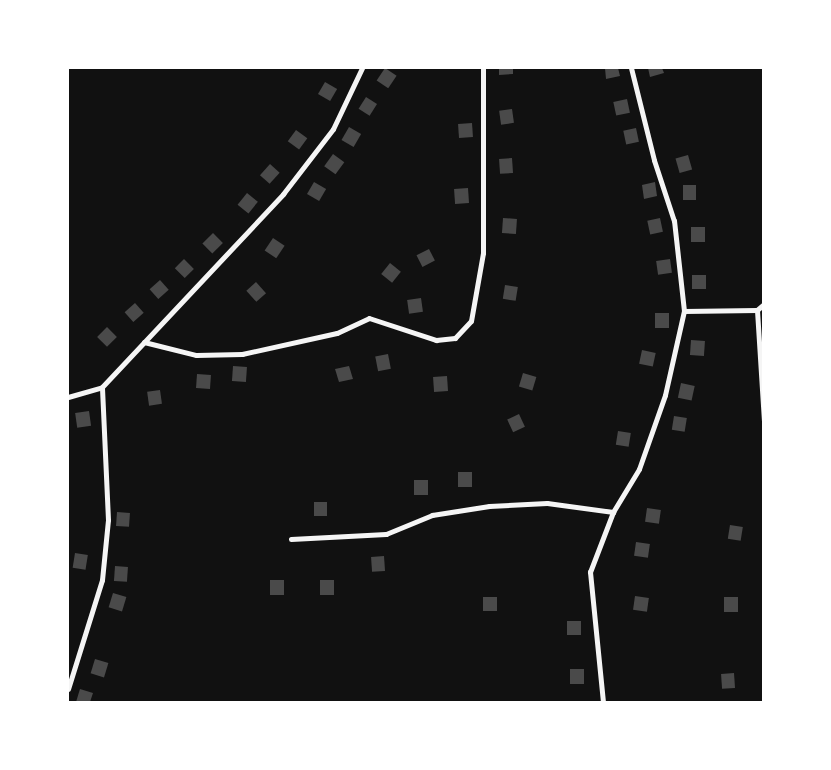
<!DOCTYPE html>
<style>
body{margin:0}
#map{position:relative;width:831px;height:770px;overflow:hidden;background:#111;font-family:"Alegreya Sans",sans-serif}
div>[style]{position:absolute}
.building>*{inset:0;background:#4a4a4a;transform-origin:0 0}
.minor>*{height:5px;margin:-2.5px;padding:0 2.5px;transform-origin:2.5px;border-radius:2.5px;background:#f5f5f5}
span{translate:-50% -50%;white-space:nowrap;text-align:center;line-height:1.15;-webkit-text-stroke:4px #fff;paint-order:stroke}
.frame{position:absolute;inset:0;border:69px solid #fff;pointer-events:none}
</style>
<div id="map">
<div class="building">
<div style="left:385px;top:68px;width:14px;height:15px;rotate:34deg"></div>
<div style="clip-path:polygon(499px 68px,513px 68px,513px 74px,499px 75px)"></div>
<div style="clip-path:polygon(605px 68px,618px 68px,620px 76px,606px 79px)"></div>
<div style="clip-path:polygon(648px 68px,662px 68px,664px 73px,650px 77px)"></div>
<div style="left:325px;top:82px;width:14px;height:14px;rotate:30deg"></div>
<div style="left:366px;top:97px;width:13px;height:14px;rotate:32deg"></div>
<div style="left:627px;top:99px;width:14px;height:14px;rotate:78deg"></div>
<div style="left:512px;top:109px;width:14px;height:13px;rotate:82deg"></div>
<div style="left:472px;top:123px;width:14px;height:14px;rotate:86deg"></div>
<div style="left:349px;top:127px;width:14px;height:15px;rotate:30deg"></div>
<div style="left:636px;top:128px;width:14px;height:13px;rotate:78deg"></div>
<div style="left:296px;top:130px;width:14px;height:14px;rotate:36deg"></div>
<div style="left:333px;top:154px;width:14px;height:15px;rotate:36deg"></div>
<div style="left:688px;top:155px;width:15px;height:13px;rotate:74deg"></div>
<div style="left:512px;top:158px;width:15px;height:13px;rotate:86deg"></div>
<div style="left:270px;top:164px;width:13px;height:15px;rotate:42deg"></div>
<div style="left:314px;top:182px;width:14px;height:14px;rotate:30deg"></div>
<div style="clip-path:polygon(655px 182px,657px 196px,644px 199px,642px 185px)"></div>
<div style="left:683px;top:185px;width:13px;height:15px"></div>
<div style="left:468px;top:188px;width:15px;height:14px;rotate:86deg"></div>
<div style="left:247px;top:193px;width:14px;height:15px;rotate:39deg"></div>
<div style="left:503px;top:218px;width:14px;height:15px;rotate:4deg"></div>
<div style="left:660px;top:218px;width:14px;height:13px;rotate:78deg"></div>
<div style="left:691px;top:227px;width:14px;height:15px"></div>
<div style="left:213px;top:233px;width:14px;height:15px;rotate:45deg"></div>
<div style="left:273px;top:238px;width:14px;height:15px;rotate:34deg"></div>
<div style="left:429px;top:249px;width:13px;height:14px;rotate:63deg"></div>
<div style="left:184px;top:259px;width:14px;height:13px;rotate:45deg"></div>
<div style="left:670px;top:259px;width:14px;height:14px;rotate:82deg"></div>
<div style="left:390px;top:263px;width:14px;height:14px;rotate:39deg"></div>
<div style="left:692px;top:275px;width:14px;height:14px"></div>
<div style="left:160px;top:280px;width:13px;height:14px;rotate:48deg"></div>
<div style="left:256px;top:282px;width:15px;height:13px;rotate:48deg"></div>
<div style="left:505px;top:285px;width:13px;height:14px;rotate:9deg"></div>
<div style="left:421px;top:298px;width:14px;height:14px;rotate:82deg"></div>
<div style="left:135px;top:303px;width:13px;height:14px;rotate:48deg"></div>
<div style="left:655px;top:313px;width:14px;height:15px"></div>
<div style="left:107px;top:327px;width:14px;height:14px;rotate:45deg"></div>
<div style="left:691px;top:340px;width:14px;height:15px;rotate:4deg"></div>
<div style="left:642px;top:350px;width:14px;height:14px;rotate:12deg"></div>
<div style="left:388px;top:354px;width:15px;height:13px;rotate:79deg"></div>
<div style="left:233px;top:366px;width:14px;height:15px;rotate:4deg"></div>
<div style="clip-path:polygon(349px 366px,353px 379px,339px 382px,335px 369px)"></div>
<div style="left:523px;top:373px;width:14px;height:14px;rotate:17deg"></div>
<div style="left:197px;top:374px;width:14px;height:14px;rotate:4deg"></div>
<div style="left:447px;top:376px;width:15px;height:14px;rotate:86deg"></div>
<div style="left:681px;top:383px;width:14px;height:15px;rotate:12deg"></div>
<div style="left:160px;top:390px;width:14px;height:13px;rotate:82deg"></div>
<div style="left:89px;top:411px;width:15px;height:14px;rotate:82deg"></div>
<div style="left:519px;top:414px;width:14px;height:13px;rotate:65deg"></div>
<div style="left:674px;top:416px;width:13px;height:14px;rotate:9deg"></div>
<div style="left:618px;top:431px;width:13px;height:14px;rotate:9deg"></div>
<div style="left:458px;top:472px;width:14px;height:15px"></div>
<div style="left:414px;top:480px;width:14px;height:15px"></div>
<div style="left:314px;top:502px;width:13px;height:14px"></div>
<div style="left:647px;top:508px;width:14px;height:14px;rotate:8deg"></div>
<div style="left:117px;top:512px;width:13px;height:14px;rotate:4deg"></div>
<div style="left:730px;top:525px;width:13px;height:14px;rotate:9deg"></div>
<div style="left:636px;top:542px;width:14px;height:14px;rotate:8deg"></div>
<div style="left:75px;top:553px;width:13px;height:15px;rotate:9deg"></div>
<div style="left:384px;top:556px;width:15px;height:13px;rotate:86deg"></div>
<div style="left:115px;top:566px;width:13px;height:15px;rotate:4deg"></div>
<div style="left:270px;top:580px;width:14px;height:15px"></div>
<div style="left:320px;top:580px;width:14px;height:15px"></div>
<div style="left:113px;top:593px;width:14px;height:15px;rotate:17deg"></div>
<div style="left:635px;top:596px;width:14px;height:14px;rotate:8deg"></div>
<div style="left:483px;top:597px;width:14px;height:14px"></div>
<div style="left:724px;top:597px;width:14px;height:15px"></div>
<div style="left:567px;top:621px;width:14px;height:14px"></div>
<div style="left:95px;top:659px;width:14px;height:15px;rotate:17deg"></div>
<div style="left:584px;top:669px;width:15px;height:14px;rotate:90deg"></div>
<div style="left:734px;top:673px;width:15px;height:13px;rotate:86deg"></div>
<div style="clip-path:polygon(80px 689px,93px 693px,90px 702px,76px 702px)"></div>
</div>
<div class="minor">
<div style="left:757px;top:310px;width:112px;rotate:86.4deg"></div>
<div style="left:684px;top:311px;width:73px;rotate:-0.8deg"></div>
<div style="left:757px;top:310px;width:9px;rotate:-41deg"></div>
<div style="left:144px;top:342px;width:54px;rotate:14deg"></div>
<div style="left:196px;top:355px;width:46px;rotate:-1.2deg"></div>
<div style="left:242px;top:354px;width:97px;rotate:-12.5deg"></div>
<div style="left:337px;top:333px;width:35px;rotate:-25deg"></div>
<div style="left:369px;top:318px;width:71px;rotate:18.2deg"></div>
<div style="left:436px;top:340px;width:19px;rotate:-6deg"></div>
<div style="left:455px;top:338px;width:23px;rotate:-47deg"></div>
<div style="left:471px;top:321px;width:69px;rotate:-80deg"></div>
<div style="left:483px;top:253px;width:185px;rotate:-90deg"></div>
<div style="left:102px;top:387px;width:265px;rotate:-46.8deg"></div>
<div style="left:283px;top:194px;width:82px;rotate:-52.4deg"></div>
<div style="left:333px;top:129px;width:68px;rotate:-64.6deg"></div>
<div style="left:68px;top:397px;width:35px;rotate:-16deg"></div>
<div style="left:291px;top:539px;width:95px;rotate:-3deg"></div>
<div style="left:386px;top:534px;width:50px;rotate:-22.4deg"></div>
<div style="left:432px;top:515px;width:58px;rotate:-9deg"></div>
<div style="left:489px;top:506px;width:58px;rotate:-3deg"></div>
<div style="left:547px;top:503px;width:67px;rotate:7.8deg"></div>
<div style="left:68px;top:689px;width:114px;rotate:-72.7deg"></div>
<div style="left:102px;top:580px;width:60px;rotate:-84.3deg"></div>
<div style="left:108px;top:520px;width:133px;rotate:-92.6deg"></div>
<div style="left:603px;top:702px;width:131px;rotate:-95.7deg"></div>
<div style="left:590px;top:572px;width:64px;rotate:-69deg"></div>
<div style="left:613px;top:512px;width:50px;rotate:-58.8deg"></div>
<div style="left:639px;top:469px;width:78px;rotate:-70.6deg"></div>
<div style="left:665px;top:395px;width:86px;rotate:-77.3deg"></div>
<div style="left:684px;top:311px;width:91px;rotate:-96.3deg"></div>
<div style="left:674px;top:221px;width:64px;rotate:-108.2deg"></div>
<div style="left:654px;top:160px;width:95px;rotate:-104deg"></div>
</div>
<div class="frame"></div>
</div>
